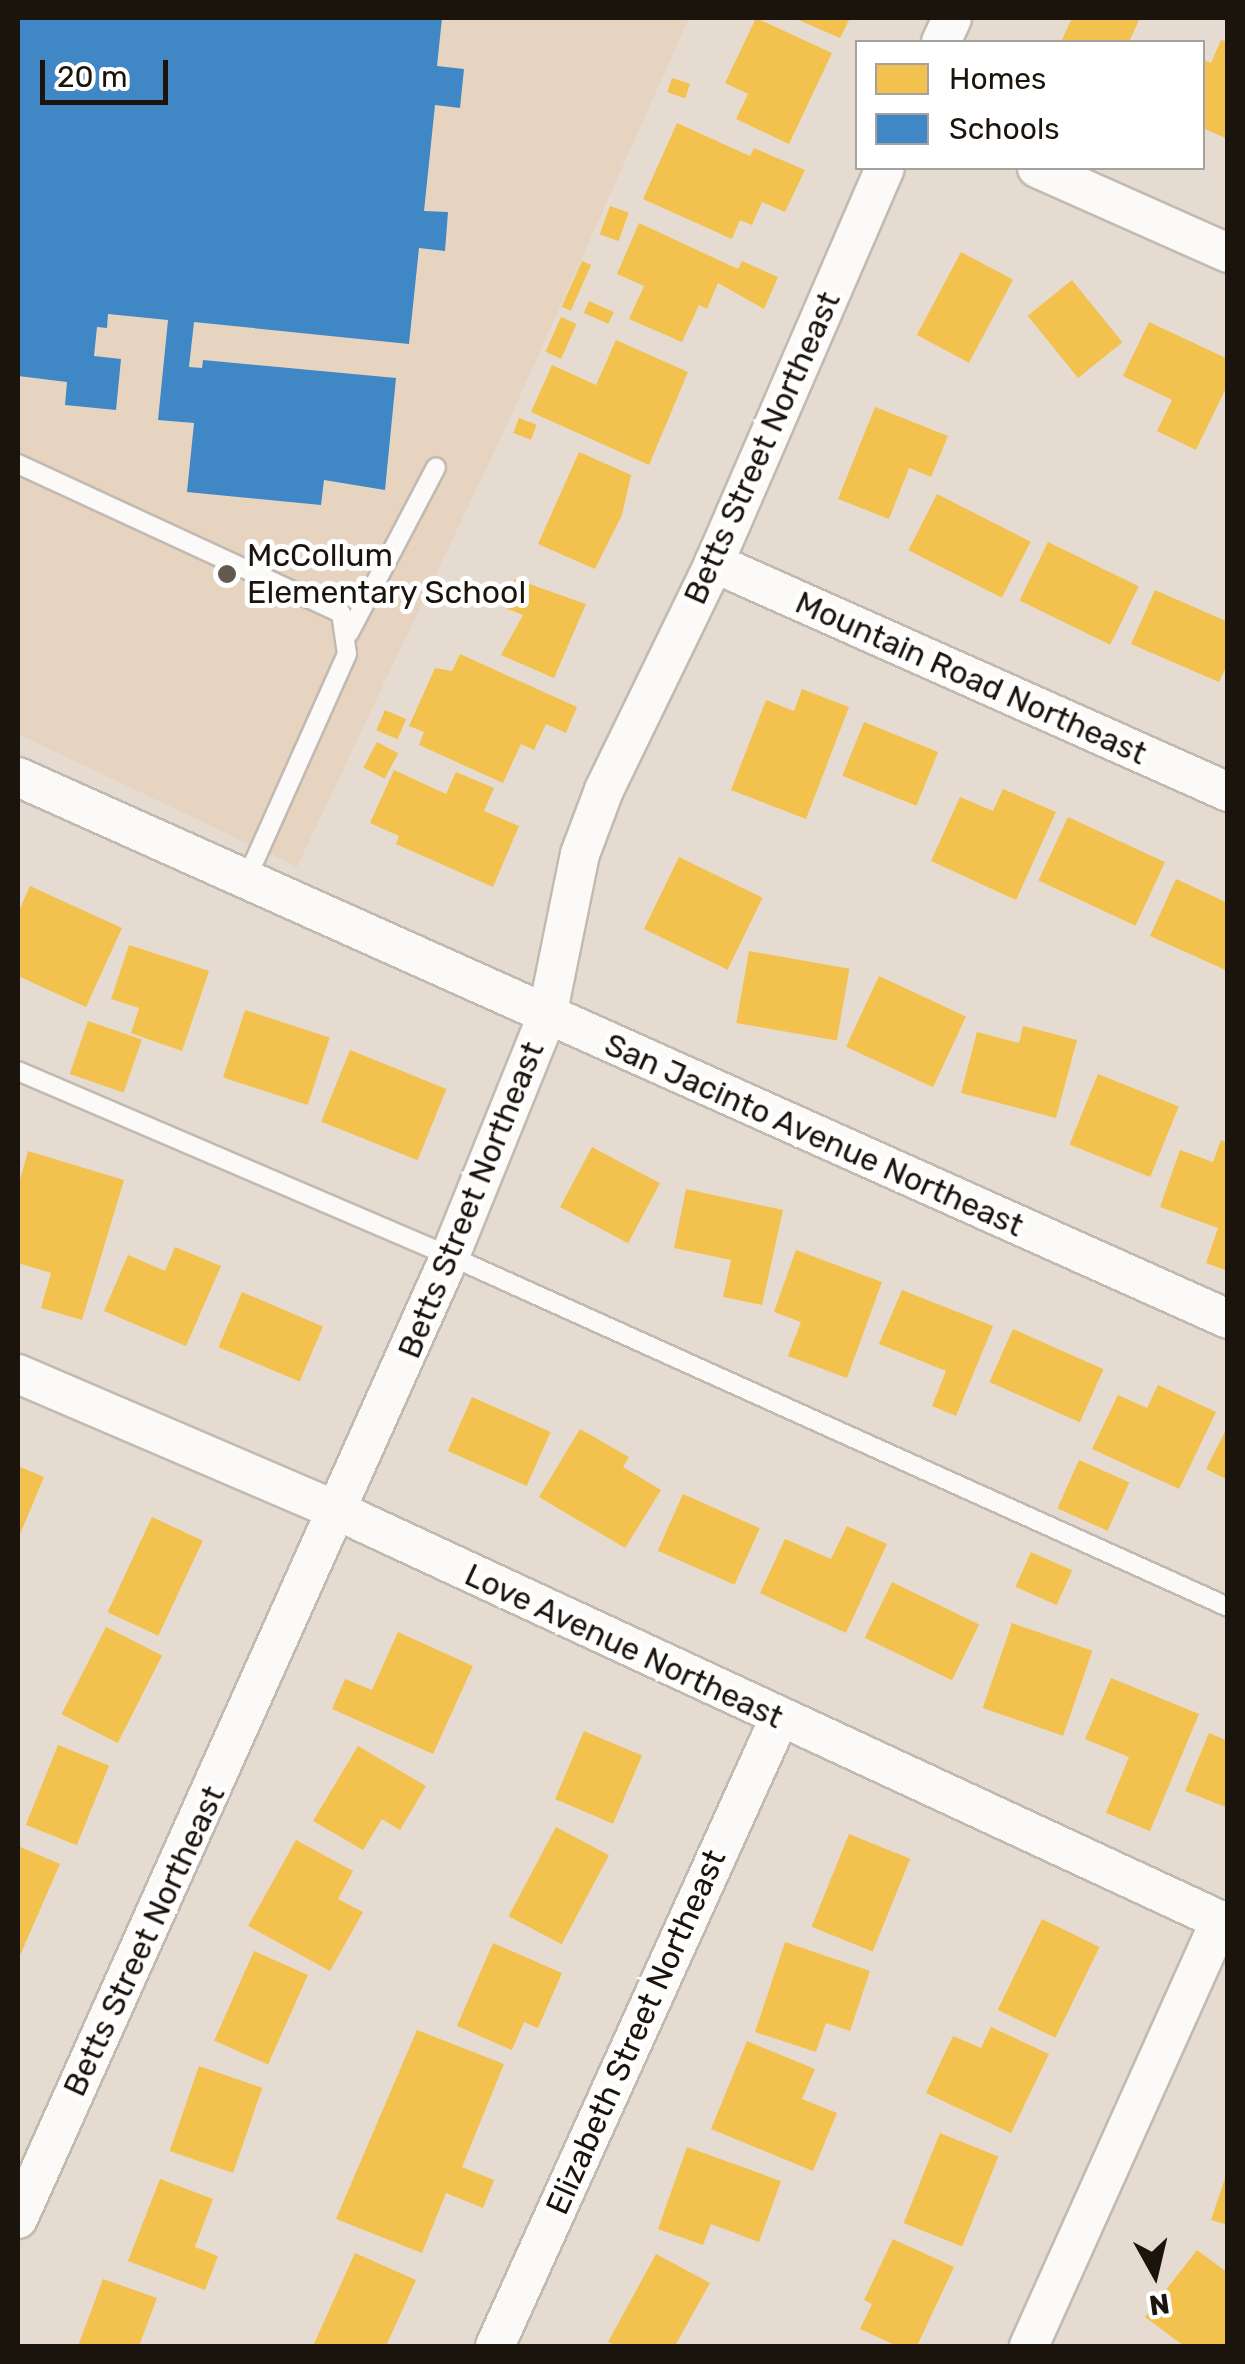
<!DOCTYPE html>
<style>
body{margin:0}
#map{position:relative;width:1245px;height:2364px;overflow:hidden;background:#e6dbd0;font-family:Rubik,sans-serif}
div>[style]{position:absolute}
.built>*{inset:0;background:#e7d4c0}
.homes>*{inset:0;background:#f2c14e;transform-origin:0 0}
.schools>*{inset:0;background:#3f88c5}
.roads{filter:drop-shadow(2px 0 #c2bab1) drop-shadow(-2px 0 #c2bab1) drop-shadow(0 2px #c2bab1) drop-shadow(0 -2px #c2bab1)}
.service>*{height:18px;margin:-9px;padding:0 9px;transform-origin:9px;border-radius:9px;background:#fbfaf8}
.minor>*{height:38px;margin:-19px;padding:0 19px;transform-origin:19px;border-radius:19px;background:#fbfaf8}
.dots>*{width:28px;height:28px;translate:-50% -50%;box-sizing:border-box;border:5px solid #fff;border-radius:50%}
span{translate:-50% -50%;white-space:nowrap;text-align:center;line-height:1.15;-webkit-text-stroke:10px #fff;paint-order:stroke}
.street-label{font-size:32px;color:#1b140c}
.poi-label{font-size:32px;color:#1b140c}
.left{translate:0 -50%;text-align:left}
.frame{position:absolute;inset:0;border:20px solid #1b140c;pointer-events:none}
.legend{position:absolute;left:855px;top:40px;width:350px;height:130px;box-sizing:border-box;background:#fff;border:2px solid #a4a19e;margin:0;padding:12px 18px;list-style:none;font-size:30px;color:#1b140c}
.legend li{display:flex;align-items:center;gap:20px;height:50px}
.legend b{width:50px;border:2px solid #a4a19e}
.north{position:absolute;left:1105px;top:2224px;width:100px;height:100px;-webkit-text-stroke:8px #fff;paint-order:stroke;rotate:172deg;font-size:28px;font-weight:700;line-height:40px;text-align:center;color:#1b140c}
.north::after{content:'';display:block;margin:auto;width:35px;height:45px;background:#1b140c;clip-path:polygon(50% 0,100% 100%,50% 72%,0 100%)}
.scale{position:absolute;left:40px;top:60px;width:128px;height:45px;box-sizing:border-box;border:5px solid #1b140c;border-top:0;padding-left:12px;font-size:30px;line-height:35px;white-space:nowrap;color:#1b140c;-webkit-text-stroke:8px #fff;paint-order:stroke}
</style>
<div id="map">
<div class="built">
<div style="clip-path:polygon(18px 18px,689px 18px,512px 414px,297px 867px,18px 734px)"></div>
</div>
<div class="homes">
<div style="clip-path:polygon(756px 18px,832px 53px,789px 144px,736px 119px,748px 94px,725px 83px)"></div>
<div style="clip-path:polygon(794px 18px,850px 18px,840px 38px)"></div>
<div style="clip-path:polygon(1072px 18px,1140px 18px,1129px 42px,1061px 42px)"></div>
<div style="clip-path:polygon(1221px 40px,1228px 42px,1228px 139px,1202px 128px,1202px 59px,1211px 63px)"></div>
<div style="left:672px;top:78px;width:19px;height:15px;rotate:18deg"></div>
<div style="clip-path:polygon(677px 123px,750px 156px,754px 148px,805px 170px,785px 212px,762px 202px,752px 225px,740px 220px,732px 239px,643px 199px)"></div>
<div style="left:610px;top:206px;width:20px;height:30px;rotate:20deg"></div>
<div style="clip-path:polygon(639px 223px,738px 269px,742px 261px,778px 277px,764px 309px,718px 283px,707px 309px,699px 305px,682px 342px,629px 319px,644px 286px,617px 274px)"></div>
<div style="left:961px;top:252px;width:59px;height:94px;rotate:28deg"></div>
<div style="left:582px;top:261px;width:10px;height:50px;rotate:24deg"></div>
<div style="left:1072px;top:280px;width:80px;height:57px;rotate:51deg"></div>
<div style="left:589px;top:301px;width:27px;height:13px;rotate:24deg"></div>
<div style="left:561px;top:317px;width:17px;height:38px;rotate:24deg"></div>
<div style="clip-path:polygon(1149px 322px,1228px 359px,1228px 384px,1196px 450px,1157px 431px,1172px 400px,1123px 376px)"></div>
<div style="clip-path:polygon(616px 340px,688px 372px,649px 465px,531px 412px,552px 365px,596px 385px)"></div>
<div style="clip-path:polygon(875px 407px,948px 436px,931px 477px,909px 468px,889px 519px,838px 499px)"></div>
<div style="left:519px;top:418px;width:19px;height:16px;rotate:21deg"></div>
<div style="clip-path:polygon(579px 452px,631px 475px,622px 515px,595px 569px,538px 544px)"></div>
<div style="left:937px;top:494px;width:105px;height:63px;rotate:27deg"></div>
<div style="left:1048px;top:542px;width:101px;height:65px;rotate:26deg"></div>
<div style="clip-path:polygon(515px 579px,586px 604px,554px 678px,501px 655px,523px 615px,503px 607px)"></div>
<div style="clip-path:polygon(1155px 590px,1228px 622px,1228px 663px,1219px 682px,1131px 644px)"></div>
<div style="clip-path:polygon(460px 654px,577px 707px,566px 733px,546px 724px,534px 750px,521px 744px,503px 783px,419px 745px,424px 732px,409px 726px,435px 668px,452px 671px)"></div>
<div style="clip-path:polygon(802px 689px,849px 707px,806px 819px,731px 790px,766px 700px,794px 711px)"></div>
<div style="left:385px;top:710px;width:23px;height:22px;rotate:23deg"></div>
<div style="left:864px;top:722px;width:80px;height:58px;rotate:22deg"></div>
<div style="left:377px;top:742px;width:24px;height:29px;rotate:28deg"></div>
<div style="clip-path:polygon(394px 770px,446px 794px,456px 772px,494px 788px,484px 811px,519px 826px,493px 887px,396px 844px,399px 836px,370px 823px)"></div>
<div style="clip-path:polygon(1003px 789px,1056px 812px,1016px 900px,931px 861px,960px 797px,993px 811px)"></div>
<div style="left:1068px;top:817px;width:107px;height:70px;rotate:25deg"></div>
<div style="left:679px;top:857px;width:93px;height:80px;rotate:26deg"></div>
<div style="clip-path:polygon(1176px 879px,1228px 903px,1228px 971px,1150px 936px)"></div>
<div style="clip-path:polygon(30px 886px,122px 928px,86px 1007px,18px 976px,18px 913px)"></div>
<div style="clip-path:polygon(129px 945px,209px 971px,182px 1051px,131px 1033px,139px 1008px,111px 999px)"></div>
<div style="left:749px;top:951px;width:102px;height:73px;rotate:10deg"></div>
<div style="left:879px;top:976px;width:96px;height:78px;rotate:25deg"></div>
<div style="left:245px;top:1010px;width:89px;height:71px;rotate:18deg"></div>
<div style="left:88px;top:1021px;width:57px;height:56px;rotate:19deg"></div>
<div style="clip-path:polygon(1023px 1026px,1077px 1040px,1056px 1118px,961px 1093px,977px 1032px,1019px 1043px)"></div>
<div style="left:350px;top:1050px;width:104px;height:77px;rotate:22deg"></div>
<div style="left:1098px;top:1074px;width:87px;height:76px;rotate:22deg"></div>
<div style="clip-path:polygon(1221px 1140px,1228px 1143px,1228px 1271px,1206px 1263px,1218px 1228px,1160px 1207px,1180px 1150px,1213px 1162px)"></div>
<div style="left:592px;top:1147px;width:77px;height:68px;rotate:28deg"></div>
<div style="clip-path:polygon(28px 1151px,124px 1180px,82px 1320px,41px 1308px,51px 1273px,18px 1263px,18px 1187px)"></div>
<div style="clip-path:polygon(686px 1189px,783px 1210px,762px 1305px,723px 1297px,731px 1260px,674px 1248px)"></div>
<div style="clip-path:polygon(175px 1247px,221px 1266px,186px 1346px,104px 1311px,128px 1255px,165px 1271px)"></div>
<div style="clip-path:polygon(796px 1250px,882px 1282px,847px 1378px,788px 1356px,801px 1322px,774px 1312px)"></div>
<div style="clip-path:polygon(902px 1290px,993px 1326px,956px 1416px,932px 1406px,946px 1371px,879px 1344px)"></div>
<div style="left:242px;top:1292px;width:88px;height:60px;rotate:23deg"></div>
<div style="left:1013px;top:1329px;width:99px;height:58px;rotate:24deg"></div>
<div style="clip-path:polygon(1158px 1385px,1216px 1412px,1179px 1489px,1092px 1449px,1118px 1395px,1147px 1408px)"></div>
<div style="left:472px;top:1397px;width:86px;height:59px;rotate:24deg"></div>
<div style="clip-path:polygon(1228px 1426px,1228px 1480px,1206px 1469px)"></div>
<div style="clip-path:polygon(580px 1429px,629px 1457px,623px 1467px,661px 1490px,625px 1548px,539px 1497px)"></div>
<div style="left:1079px;top:1460px;width:55px;height:53px;rotate:24deg"></div>
<div style="clip-path:polygon(18px 1466px,44px 1477px,18px 1539px)"></div>
<div style="left:683px;top:1494px;width:84px;height:62px;rotate:24deg"></div>
<div style="left:152px;top:1517px;width:56px;height:105px;rotate:25deg"></div>
<div style="clip-path:polygon(847px 1526px,887px 1544px,846px 1633px,760px 1593px,785px 1539px,831px 1559px)"></div>
<div style="left:1031px;top:1552px;width:45px;height:38px;rotate:24deg"></div>
<div style="left:892px;top:1582px;width:97px;height:62px;rotate:26deg"></div>
<div style="left:1012px;top:1623px;width:85px;height:90px;rotate:19deg"></div>
<div style="left:106px;top:1627px;width:63px;height:98px;rotate:27deg"></div>
<div style="clip-path:polygon(398px 1632px,473px 1666px,433px 1754px,332px 1709px,345px 1679px,372px 1690px)"></div>
<div style="clip-path:polygon(1111px 1678px,1199px 1714px,1150px 1831px,1106px 1813px,1129px 1757px,1085px 1739px)"></div>
<div style="left:584px;top:1731px;width:63px;height:74px;rotate:23deg"></div>
<div style="clip-path:polygon(1209px 1733px,1228px 1741px,1228px 1808px,1185px 1791px)"></div>
<div style="left:58px;top:1745px;width:55px;height:86px;rotate:22deg"></div>
<div style="clip-path:polygon(358px 1746px,426px 1786px,400px 1830px,382px 1819px,363px 1850px,313px 1821px)"></div>
<div style="left:556px;top:1827px;width:60px;height:101px;rotate:28deg"></div>
<div style="left:849px;top:1834px;width:66px;height:100px;rotate:22deg"></div>
<div style="clip-path:polygon(296px 1840px,353px 1871px,338px 1899px,363px 1912px,330px 1971px,248px 1926px)"></div>
<div style="clip-path:polygon(18px 1846px,60px 1864px,18px 1960px)"></div>
<div style="left:1042px;top:1919px;width:64px;height:101px;rotate:26deg"></div>
<div style="clip-path:polygon(785px 1942px,870px 1971px,850px 2031px,826px 2023px,816px 2052px,755px 2032px)"></div>
<div style="clip-path:polygon(493px 1943px,562px 1973px,538px 2028px,524px 2022px,512px 2050px,457px 2026px)"></div>
<div style="left:254px;top:1951px;width:59px;height:98px;rotate:24deg"></div>
<div style="clip-path:polygon(991px 2027px,1049px 2054px,1011px 2133px,926px 2093px,953px 2036px,981px 2048px)"></div>
<div style="clip-path:polygon(417px 2030px,504px 2064px,462px 2167px,494px 2180px,483px 2208px,446px 2193px,422px 2253px,336px 2219px)"></div>
<div style="clip-path:polygon(747px 2041px,815px 2069px,802px 2099px,837px 2113px,813px 2171px,711px 2129px)"></div>
<div style="left:199px;top:2066px;width:67px;height:90px;rotate:19deg"></div>
<div style="left:940px;top:2133px;width:63px;height:97px;rotate:22deg"></div>
<div style="clip-path:polygon(687px 2147px,781px 2181px,759px 2242px,711px 2224px,703px 2245px,658px 2229px)"></div>
<div style="clip-path:polygon(1228px 2169px,1228px 2225px,1211px 2220px)"></div>
<div style="clip-path:polygon(160px 2179px,213px 2199px,195px 2247px,218px 2256px,205px 2290px,128px 2261px)"></div>
<div style="clip-path:polygon(893px 2239px,954px 2267px,917px 2346px,897px 2346px,860px 2329px,872px 2304px,864px 2300px)"></div>
<div style="clip-path:polygon(1197px 2250px,1228px 2273px,1228px 2346px,1184px 2346px,1145px 2317px)"></div>
<div style="clip-path:polygon(355px 2253px,416px 2280px,386px 2346px,313px 2346px)"></div>
<div style="clip-path:polygon(656px 2254px,710px 2283px,675px 2346px,616px 2346px,608px 2342px)"></div>
<div style="clip-path:polygon(103px 2279px,157px 2298px,139px 2346px,78px 2346px)"></div>
</div>
<div class="schools">
<div style="clip-path:polygon(18px 18px,442px 18px,437px 66px,464px 69px,460px 108px,435px 105px,424px 211px,448px 212px,445px 251px,419px 248px,409px 344px,194px 322px,189px 367px,202px 368px,203px 360px,396px 378px,385px 490px,324px 480px,321px 505px,187px 492px,194px 423px,158px 420px,168px 320px,108px 314px,107px 328px,97px 327px,94px 356px,121px 359px,116px 410px,65px 405px,67px 382px,18px 376px)"></div>
</div>
<div class="roads">
<div class="service">
<div style="left:18px;top:464px;width:356px;rotate:24.8deg"></div>
<div style="left:341px;top:613px;width:41px;rotate:81.7deg"></div>
<div style="left:347px;top:654px;width:248px;rotate:114.1deg"></div>
<div style="left:349px;top:633px;width:187px;rotate:-62.3deg"></div>
<div style="left:18px;top:1071px;width:470px;rotate:23.2deg"></div>
<div style="left:450px;top:1256px;width:854px;rotate:24.28deg"></div>
</div>
<div class="minor">
<div style="left:941px;top:42px;width:26px;rotate:-65deg"></div>
<div style="left:1037px;top:168px;width:209px;rotate:24deg"></div>
<div style="left:714px;top:563px;width:563px;rotate:24.01deg"></div>
<div style="left:18px;top:777px;width:1326px;rotate:24.13deg"></div>
<div style="left:18px;top:1374px;width:350px;rotate:23.2deg"></div>
<div style="left:340px;top:1512px;width:979px;rotate:24.89deg"></div>
<div style="left:18px;top:2219px;width:1055px;rotate:-65.84deg"></div>
<div style="left:450px;top:1256px;width:259px;rotate:-68deg"></div>
<div style="left:547px;top:1016px;width:165px;rotate:-78.5deg"></div>
<div style="left:580px;top:854px;width:68px;rotate:-69.4deg"></div>
<div style="left:604px;top:790px;width:252px;rotate:-64.1deg"></div>
<div style="left:714px;top:563px;width:430px;rotate:-66.6deg"></div>
<div style="left:495px;top:2346px;width:688px;rotate:-65.63deg"></div>
<div style="left:1029px;top:2346px;width:466px;rotate:-65.8deg"></div>
</div>
</div>
<div class="dots">
<div style="left:227px;top:574px;background:#625a51"></div>
</div>
<div class="street-label">
<span style="left:762px;top:448px;rotate:-66deg">Betts Street Northeast</span>
<span style="left:971px;top:678px;rotate:24deg">Mountain Road Northeast</span>
<span style="left:814px;top:1135px;rotate:24deg">San Jacinto Avenue Northeast</span>
<span style="left:471px;top:1200px;rotate:-68deg">Betts Street Northeast</span>
<span style="left:624px;top:1646px;rotate:25deg">Love Avenue Northeast</span>
<span style="left:144px;top:1941px;rotate:-65deg">Betts Street Northeast</span>
<span style="left:636px;top:2032px;rotate:-66deg">Elizabeth Street Northeast</span>
</div>
<div class="poi-label">
<span class="left" style="left:247px;top:574px">McCollum<br>Elementary School</span>
</div>
<div class="frame"></div>
<ul class="legend">
<li><b style="height:28px;background:#f2c14e"></b>Homes</li>
<li><b style="height:28px;background:#3f88c5"></b>Schools</li>
</ul>
<div class="north">N</div>
<div class="scale">20 m</div>
</div>
